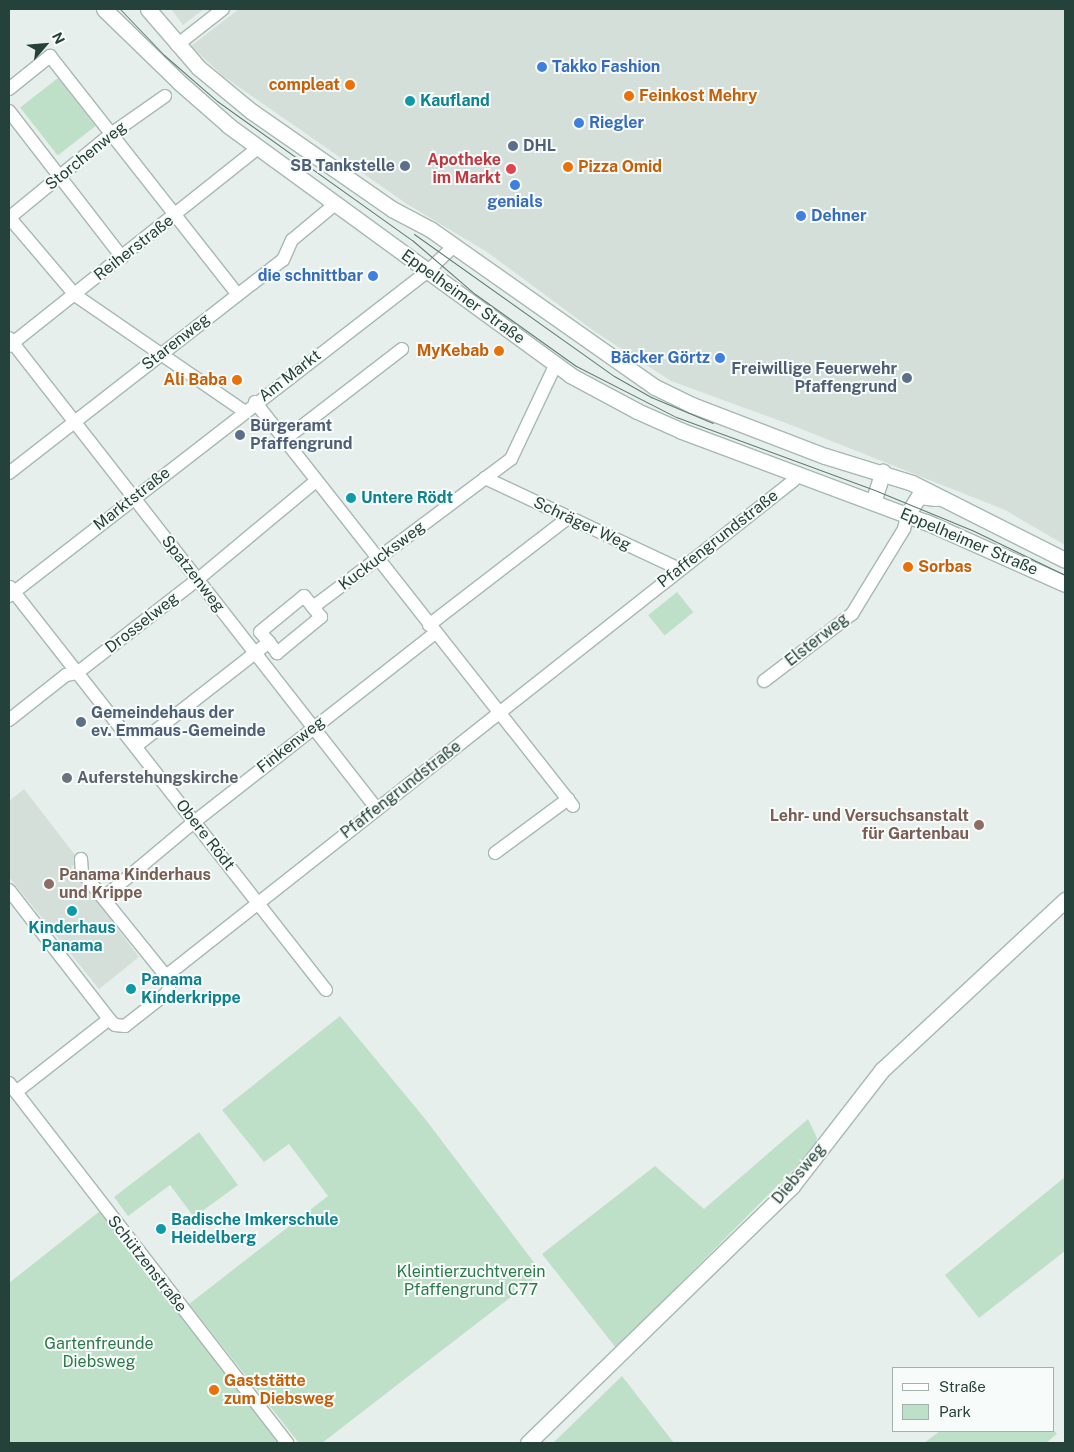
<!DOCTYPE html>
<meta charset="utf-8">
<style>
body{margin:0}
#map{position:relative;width:1074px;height:1452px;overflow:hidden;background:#e6efeb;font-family:"Public Sans",sans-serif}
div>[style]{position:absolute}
.built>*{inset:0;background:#d4dfda}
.green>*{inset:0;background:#bfe0c8;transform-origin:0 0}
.roads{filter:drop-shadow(1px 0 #a8b8b2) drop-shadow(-1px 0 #a8b8b2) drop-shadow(0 1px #a8b8b2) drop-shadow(0 -1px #a8b8b2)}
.street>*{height:12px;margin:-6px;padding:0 6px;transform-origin:6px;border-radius:6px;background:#fff}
.secondary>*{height:15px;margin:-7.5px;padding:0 7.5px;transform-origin:7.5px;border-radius:7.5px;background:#fff}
.tram>*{height:1px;margin:-0.5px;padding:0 0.5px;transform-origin:0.5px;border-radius:0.5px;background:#5f7d75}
.dots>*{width:14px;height:14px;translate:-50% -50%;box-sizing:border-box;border:2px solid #f7fbf9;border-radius:50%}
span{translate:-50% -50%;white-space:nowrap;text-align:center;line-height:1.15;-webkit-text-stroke:4px #f7fbf9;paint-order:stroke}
.shop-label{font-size:16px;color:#366cbe;font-weight:700}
.left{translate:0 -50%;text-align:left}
.right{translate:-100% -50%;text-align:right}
.food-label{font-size:16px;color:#c56008;font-weight:700}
.culture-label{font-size:16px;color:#0d838f;font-weight:700}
.service-label{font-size:16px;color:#4e5e75;font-weight:700}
.street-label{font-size:16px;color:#24423a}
.health-label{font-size:16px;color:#be3a42;font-weight:700}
.worship-label{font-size:16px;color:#5b616d;font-weight:700}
.education-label{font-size:16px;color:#785e54;font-weight:700}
.park-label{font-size:16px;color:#2d7a4b}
.frame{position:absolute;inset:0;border:10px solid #24423a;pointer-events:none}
.legend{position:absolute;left:892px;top:1367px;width:162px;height:65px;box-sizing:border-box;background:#f7fbf9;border:1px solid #a3b1ad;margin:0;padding:6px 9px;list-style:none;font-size:15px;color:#24423a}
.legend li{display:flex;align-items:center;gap:10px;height:25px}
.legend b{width:25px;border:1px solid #a3b1ad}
.north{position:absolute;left:20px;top:20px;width:50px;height:50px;-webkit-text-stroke:4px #f7fbf9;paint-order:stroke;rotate:63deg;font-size:14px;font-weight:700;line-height:20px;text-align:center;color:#24423a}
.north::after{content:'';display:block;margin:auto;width:18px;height:22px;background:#24423a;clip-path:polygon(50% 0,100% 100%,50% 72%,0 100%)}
</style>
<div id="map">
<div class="built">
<div style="clip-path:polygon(171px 9px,204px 9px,183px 25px)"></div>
<div style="clip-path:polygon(239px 9px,1065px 9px,1065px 545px,1005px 510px,786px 423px,671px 381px,594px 331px,487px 252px,407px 204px,223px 76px,191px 46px)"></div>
<div style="clip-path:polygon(24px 789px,79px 860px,71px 867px,139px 957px,99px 989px,9px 877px,9px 801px)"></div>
</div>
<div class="green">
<div style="left:58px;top:78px;width:61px;height:48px;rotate:52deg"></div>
<div style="left:677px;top:592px;width:26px;height:37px;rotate:51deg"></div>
<div style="clip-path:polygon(340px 1016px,426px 1120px,542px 1273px,322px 1443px,299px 1443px,189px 1304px,328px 1196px,289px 1144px,264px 1162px,222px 1110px)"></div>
<div style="clip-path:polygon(808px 1119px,817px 1138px,815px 1148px,616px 1348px,542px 1254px,655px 1166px,704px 1209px)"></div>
<div style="clip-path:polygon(199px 1132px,238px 1185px,194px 1217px,170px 1185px,128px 1216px,114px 1197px)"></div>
<div style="clip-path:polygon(1065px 1177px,1065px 1251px,979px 1318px,945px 1275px)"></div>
<div style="clip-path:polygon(100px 1211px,201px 1338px,281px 1443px,9px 1443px,9px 1283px)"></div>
<div style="clip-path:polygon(622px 1376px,674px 1443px,553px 1443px)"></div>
<div style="clip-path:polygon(1053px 1429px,1057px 1434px,1046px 1443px,924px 1443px,940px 1431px)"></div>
</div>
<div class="roads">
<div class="street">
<div style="left:177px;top:45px;width:58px;rotate:-38deg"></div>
<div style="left:9px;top:89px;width:53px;rotate:-38.8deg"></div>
<div style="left:50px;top:56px;width:303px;rotate:51.8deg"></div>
<div style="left:9px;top:111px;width:185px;rotate:52.3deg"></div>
<div style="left:9px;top:218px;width:132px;rotate:-39.5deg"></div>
<div style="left:111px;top:134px;width:66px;rotate:-35.1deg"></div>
<div style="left:9px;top:222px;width:5px;rotate:11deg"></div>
<div style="left:14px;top:223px;width:94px;rotate:49.7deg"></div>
<div style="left:75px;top:295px;width:205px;rotate:34.5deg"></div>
<div style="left:9px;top:338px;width:598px;rotate:52deg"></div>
<div style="left:9px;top:346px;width:318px;rotate:-38.5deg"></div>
<div style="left:255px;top:402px;width:514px;rotate:51.79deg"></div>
<div style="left:284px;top:440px;width:149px;rotate:-37.6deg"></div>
<div style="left:9px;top:473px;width:347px;rotate:-37.9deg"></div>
<div style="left:283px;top:260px;width:22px;rotate:-66deg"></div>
<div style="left:292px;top:240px;width:55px;rotate:-39.8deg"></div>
<div style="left:485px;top:478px;width:214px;rotate:25.1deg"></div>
<div style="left:10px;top:587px;width:512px;rotate:51.9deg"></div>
<div style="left:9px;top:596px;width:530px;rotate:-37.8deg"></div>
<div style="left:428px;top:271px;width:36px;rotate:-44deg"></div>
<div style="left:429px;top:625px;width:177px;rotate:-37.6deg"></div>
<div style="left:269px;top:642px;width:14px;rotate:54deg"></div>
<div style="left:277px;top:653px;width:57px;rotate:-39.3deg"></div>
<div style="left:321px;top:617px;width:13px;rotate:-129deg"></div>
<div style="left:764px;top:681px;width:111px;rotate:-37.3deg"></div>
<div style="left:852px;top:614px;width:100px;rotate:-58.5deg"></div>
<div style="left:904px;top:529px;width:14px;rotate:-78deg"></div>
<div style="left:9px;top:720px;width:73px;rotate:-38.3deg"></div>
<div style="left:66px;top:675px;width:11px;rotate:-10deg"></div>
<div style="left:77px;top:673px;width:152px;rotate:-37.8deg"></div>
<div style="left:197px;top:580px;width:155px;rotate:-39.8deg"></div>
<div style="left:136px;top:746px;width:169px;rotate:-38deg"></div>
<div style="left:269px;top:642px;width:13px;rotate:-132deg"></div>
<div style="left:260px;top:632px;width:57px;rotate:-39.3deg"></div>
<div style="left:304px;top:596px;width:14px;rotate:51deg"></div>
<div style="left:313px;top:607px;width:247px;rotate:-36.8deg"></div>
<div style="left:511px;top:459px;width:105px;rotate:-64.7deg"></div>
<div style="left:495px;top:853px;width:91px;rotate:-36.5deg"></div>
<div style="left:81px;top:859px;width:13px;rotate:86deg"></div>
<div style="left:82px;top:872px;width:134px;rotate:51.1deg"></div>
<div style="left:9px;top:890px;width:163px;rotate:52.2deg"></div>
<div style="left:103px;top:898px;width:112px;rotate:-39.9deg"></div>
<div style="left:189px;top:826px;width:313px;rotate:-38.1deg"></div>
<div style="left:9px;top:1083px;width:455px;rotate:52.3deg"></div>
<div style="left:16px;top:1092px;width:118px;rotate:-38.1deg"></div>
<div style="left:109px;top:1019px;width:8px;rotate:45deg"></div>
<div style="left:115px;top:1025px;width:10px;rotate:6deg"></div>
<div style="left:125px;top:1026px;width:53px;rotate:-38.2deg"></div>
<div style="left:167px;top:993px;width:10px;rotate:-73deg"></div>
<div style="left:170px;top:983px;width:8px;rotate:-120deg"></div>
<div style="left:166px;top:976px;width:799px;rotate:-38.29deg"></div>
<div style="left:793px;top:481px;width:9px;rotate:-69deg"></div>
</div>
<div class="secondary">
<div style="left:104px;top:9px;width:105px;rotate:44.2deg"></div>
<div style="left:179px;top:82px;width:67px;rotate:41.3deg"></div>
<div style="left:229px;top:126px;width:422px;rotate:36.1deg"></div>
<div style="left:570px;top:375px;width:76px;rotate:28.2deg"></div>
<div style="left:637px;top:411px;width:49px;rotate:24deg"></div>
<div style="left:682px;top:431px;width:260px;rotate:20.5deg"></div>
<div style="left:926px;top:522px;width:152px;rotate:24deg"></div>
<div style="left:148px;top:9px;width:78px;rotate:49.2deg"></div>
<div style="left:199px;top:68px;width:67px;rotate:39.6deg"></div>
<div style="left:251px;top:111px;width:172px;rotate:34.8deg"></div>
<div style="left:392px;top:209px;width:43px;rotate:27.8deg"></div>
<div style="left:430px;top:229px;width:275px;rotate:35.1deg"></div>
<div style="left:655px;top:387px;width:41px;rotate:25.9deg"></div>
<div style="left:692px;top:405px;width:142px;rotate:21deg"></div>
<div style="left:825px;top:456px;width:91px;rotate:17.2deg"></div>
<div style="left:912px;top:483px;width:171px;rotate:26.7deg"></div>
<div style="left:873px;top:502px;width:32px;rotate:-72deg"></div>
<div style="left:907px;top:515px;width:22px;rotate:-58deg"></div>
<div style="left:919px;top:496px;width:17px;rotate:7deg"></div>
<div style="left:528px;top:1443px;width:368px;rotate:-44.2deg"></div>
<div style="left:792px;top:1186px;width:147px;rotate:-52.2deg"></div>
<div style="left:882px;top:1070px;width:250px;rotate:-42.9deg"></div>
</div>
</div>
<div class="tram">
<div style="left:120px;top:9px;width:64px;rotate:46.3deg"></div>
<div style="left:164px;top:55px;width:70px;rotate:41deg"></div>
<div style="left:217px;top:101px;width:239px;rotate:35.5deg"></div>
<div style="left:412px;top:240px;width:83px;rotate:40.6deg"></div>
<div style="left:475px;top:294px;width:124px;rotate:35.5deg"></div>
<div style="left:576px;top:366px;width:112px;rotate:27deg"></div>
<div style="left:676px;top:417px;width:214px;rotate:20.2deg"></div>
<div style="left:877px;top:491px;width:105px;rotate:22.4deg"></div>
<div style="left:974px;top:531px;width:101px;rotate:25.8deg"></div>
<div style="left:414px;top:234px;width:245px;rotate:35.4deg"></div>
<div style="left:614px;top:376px;width:43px;rotate:29.6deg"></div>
<div style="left:651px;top:397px;width:67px;rotate:22.8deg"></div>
</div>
<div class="dots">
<div style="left:542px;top:67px;background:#3f7fe0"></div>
<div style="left:350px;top:85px;background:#e8710a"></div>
<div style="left:629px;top:96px;background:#e8710a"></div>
<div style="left:410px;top:101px;background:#0f9aa8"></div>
<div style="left:579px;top:123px;background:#3f7fe0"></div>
<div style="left:513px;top:146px;background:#5c6f8a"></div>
<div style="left:405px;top:166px;background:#5c6f8a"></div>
<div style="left:568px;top:167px;background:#e8710a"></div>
<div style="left:511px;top:169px;background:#e0444e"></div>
<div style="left:515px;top:185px;background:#3f7fe0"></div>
<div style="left:801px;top:216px;background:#3f7fe0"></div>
<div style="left:373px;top:276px;background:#3f7fe0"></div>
<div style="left:499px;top:351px;background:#e8710a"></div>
<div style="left:720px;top:358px;background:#3f7fe0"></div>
<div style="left:907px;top:378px;background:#5c6f8a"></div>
<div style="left:237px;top:380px;background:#e8710a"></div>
<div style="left:240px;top:435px;background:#5c6f8a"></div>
<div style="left:351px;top:498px;background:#0f9aa8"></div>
<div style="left:908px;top:567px;background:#e8710a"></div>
<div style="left:81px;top:722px;background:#5c6f8a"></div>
<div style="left:67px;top:778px;background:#6b7280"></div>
<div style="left:979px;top:825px;background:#8d6e63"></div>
<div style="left:49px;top:884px;background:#8d6e63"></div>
<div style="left:72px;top:911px;background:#0f9aa8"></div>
<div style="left:131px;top:989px;background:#0f9aa8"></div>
<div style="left:161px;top:1229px;background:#0f9aa8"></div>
<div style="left:214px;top:1390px;background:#e8710a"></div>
</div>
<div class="shop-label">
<span class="left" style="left:552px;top:67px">Takko Fashion</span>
<span class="left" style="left:589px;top:123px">Riegler</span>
<span style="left:515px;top:202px">genials</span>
<span class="left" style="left:811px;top:216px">Dehner</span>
<span class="right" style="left:363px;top:276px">die schnittbar</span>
<span class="right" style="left:710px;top:358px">Bäcker Görtz</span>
</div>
<div class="food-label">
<span class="right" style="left:340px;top:85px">compleat</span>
<span class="left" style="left:639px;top:96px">Feinkost Mehry</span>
<span class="left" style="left:578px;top:167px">Pizza Omid</span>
<span class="right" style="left:489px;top:351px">MyKebab</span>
<span class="right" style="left:227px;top:380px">Ali Baba</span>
<span class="left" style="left:918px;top:567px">Sorbas</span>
<span class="left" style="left:224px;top:1390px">Gaststätte<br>zum Diebsweg</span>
</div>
<div class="culture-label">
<span class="left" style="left:420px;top:101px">Kaufland</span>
<span class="left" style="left:361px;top:498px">Untere Rödt</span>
<span style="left:72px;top:937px">Kinderhaus<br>Panama</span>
<span class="left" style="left:141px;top:989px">Panama<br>Kinderkrippe</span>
<span class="left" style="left:171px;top:1229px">Badische Imkerschule<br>Heidelberg</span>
</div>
<div class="service-label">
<span class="left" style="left:523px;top:146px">DHL</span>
<span class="right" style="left:395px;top:166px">SB Tankstelle</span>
<span class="right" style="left:897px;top:378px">Freiwillige Feuerwehr<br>Pfaffengrund</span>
<span class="left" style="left:250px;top:435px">Bürgeramt<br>Pfaffengrund</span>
<span class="left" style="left:91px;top:722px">Gemeindehaus der<br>ev. Emmaus-Gemeinde</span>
</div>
<div class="street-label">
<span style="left:86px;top:156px;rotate:-39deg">Storchenweg</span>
<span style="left:134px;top:248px;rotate:-38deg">Reiherstraße</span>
<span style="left:463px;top:297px;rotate:36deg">Eppelheimer Straße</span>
<span style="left:176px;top:342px;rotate:-38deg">Starenweg</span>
<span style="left:290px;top:376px;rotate:-38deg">Am Markt</span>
<span style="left:132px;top:499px;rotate:-38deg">Marktstraße</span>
<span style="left:582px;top:524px;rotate:25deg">Schräger Weg</span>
<span style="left:718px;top:539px;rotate:-38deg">Pfaffengrundstraße</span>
<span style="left:969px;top:542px;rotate:23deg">Eppelheimer Straße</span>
<span style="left:382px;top:556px;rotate:-37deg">Kuckucksweg</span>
<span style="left:193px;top:574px;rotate:52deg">Spatzenweg</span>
<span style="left:142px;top:623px;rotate:-38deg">Drosselweg</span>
<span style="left:817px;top:640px;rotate:-38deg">Elsterweg</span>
<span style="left:291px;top:745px;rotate:-38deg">Finkenweg</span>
<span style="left:401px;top:790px;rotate:-38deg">Pfaffengrundstraße</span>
<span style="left:205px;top:835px;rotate:52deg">Obere Rödt</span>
<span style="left:799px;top:1174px;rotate:-50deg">Diebsweg</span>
<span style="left:147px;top:1264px;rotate:52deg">Schützenstraße</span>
</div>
<div class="health-label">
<span class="right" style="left:501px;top:169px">Apotheke<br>im Markt</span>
</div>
<div class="worship-label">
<span class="left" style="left:77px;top:778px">Auferstehungskirche</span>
</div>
<div class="education-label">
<span class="right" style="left:969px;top:825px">Lehr- und Versuchsanstalt<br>für Gartenbau</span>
<span class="left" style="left:59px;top:884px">Panama Kinderhaus<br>und Krippe</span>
</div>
<div class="park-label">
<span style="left:471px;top:1281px">Kleintierzuchtverein<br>Pfaffengrund C77</span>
<span style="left:99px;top:1353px">Gartenfreunde<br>Diebsweg</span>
</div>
<div class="frame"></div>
<ul class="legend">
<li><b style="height:6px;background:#fff"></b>Straße</li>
<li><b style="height:14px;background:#bfe0c8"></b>Park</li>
</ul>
<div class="north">N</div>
</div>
